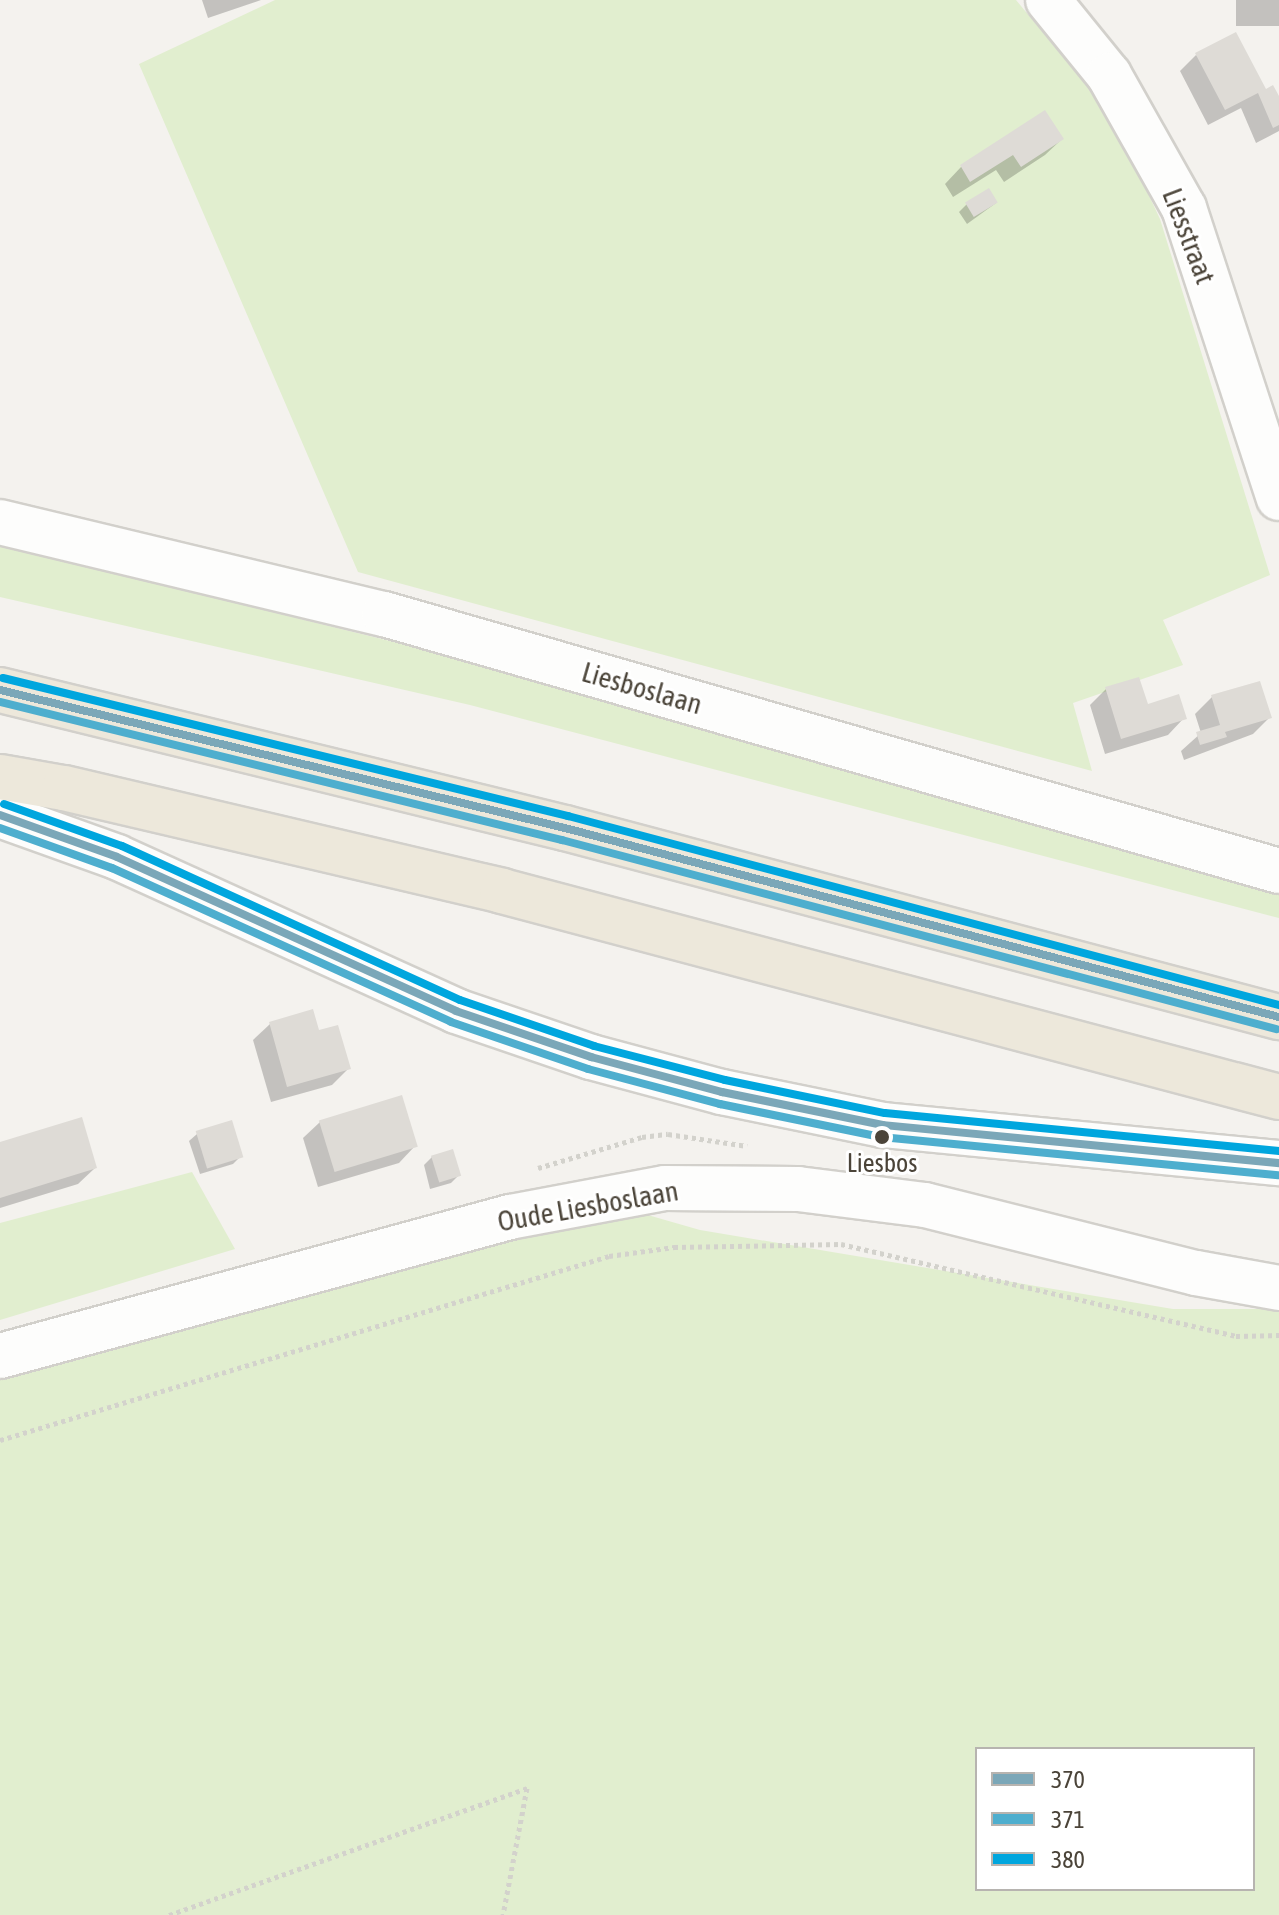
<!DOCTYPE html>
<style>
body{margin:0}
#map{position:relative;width:1279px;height:1915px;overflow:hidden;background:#f4f2ee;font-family:"Asap Condensed",sans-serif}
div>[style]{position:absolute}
.green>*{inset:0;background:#e1eecf}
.shadow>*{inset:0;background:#0003;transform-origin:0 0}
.building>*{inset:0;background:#dedbd6;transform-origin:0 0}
.path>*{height:5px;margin-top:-2.5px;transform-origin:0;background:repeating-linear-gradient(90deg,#d3d2cc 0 4px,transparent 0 8px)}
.roads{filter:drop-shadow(2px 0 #d2d0cb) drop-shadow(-2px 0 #d2d0cb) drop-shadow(0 2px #d2d0cb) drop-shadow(0 -2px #d2d0cb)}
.minor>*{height:44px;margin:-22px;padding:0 22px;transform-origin:22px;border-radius:22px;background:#fdfdfc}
.highway>*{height:44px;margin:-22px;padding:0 22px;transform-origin:22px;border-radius:22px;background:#ede8db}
.bus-1>*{height:8px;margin:-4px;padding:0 4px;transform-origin:4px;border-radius:4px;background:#7ba7b8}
.bus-2>*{height:8px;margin:-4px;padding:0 4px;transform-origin:4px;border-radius:4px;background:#4eaece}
.bus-3>*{height:8px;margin:-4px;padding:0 4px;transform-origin:4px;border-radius:4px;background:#00a6de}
.dots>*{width:22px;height:22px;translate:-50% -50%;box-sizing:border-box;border:4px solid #fff;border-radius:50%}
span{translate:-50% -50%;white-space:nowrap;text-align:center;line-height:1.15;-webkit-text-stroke:6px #fff;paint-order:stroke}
.bus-label{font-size:26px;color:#4b4439}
.street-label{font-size:28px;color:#4b4439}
.legend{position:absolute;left:975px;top:1747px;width:280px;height:144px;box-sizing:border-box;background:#fff;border:2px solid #b7b4b0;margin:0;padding:10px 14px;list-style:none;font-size:24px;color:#4b4439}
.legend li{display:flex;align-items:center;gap:16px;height:40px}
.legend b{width:40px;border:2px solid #b7b4b0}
</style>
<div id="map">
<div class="green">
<div style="clip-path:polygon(275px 0,1016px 0,1081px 78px,1121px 136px,1160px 219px,1270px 575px,1163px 620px,1183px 665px,1073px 703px,1092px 771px,358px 572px,139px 64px)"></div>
<div style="clip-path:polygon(0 545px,394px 642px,1279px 890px,1279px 918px,470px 705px,0 597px)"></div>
<div style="clip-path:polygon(192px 1172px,235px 1249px,0 1320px,0 1223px)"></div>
<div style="clip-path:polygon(evenodd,557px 1189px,700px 1230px,1173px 1309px,1279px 1309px,1279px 1915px,0 1915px,0 1362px,557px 1189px,977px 1749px,1253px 1749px,1253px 1889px,977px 1889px,977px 1749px)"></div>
</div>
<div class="shadow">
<div style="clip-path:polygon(202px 0,261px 0,208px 18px)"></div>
<div style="left:1236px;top:0;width:43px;height:26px"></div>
<div style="clip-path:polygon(1196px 55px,1279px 101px,1279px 131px,1256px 143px,1241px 108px,1208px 125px,1180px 71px)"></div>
<div style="clip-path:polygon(1062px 139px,1045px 155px,1004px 182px,996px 170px,953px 197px,945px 184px,961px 167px)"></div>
<div style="clip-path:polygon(996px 203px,967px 224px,959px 212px,967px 204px)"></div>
<div style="clip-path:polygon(1106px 689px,1146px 707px,1184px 718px,1168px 735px,1105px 754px,1090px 705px)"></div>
<div style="clip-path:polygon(1212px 697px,1270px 717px,1253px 734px,1184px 760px,1181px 751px,1201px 733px,1195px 714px)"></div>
<div style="clip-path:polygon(270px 1024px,318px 1033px,349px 1068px,332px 1085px,271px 1102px,253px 1040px)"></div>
<div style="clip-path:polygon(320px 1122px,415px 1146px,399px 1163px,318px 1187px,303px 1138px)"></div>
<div style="clip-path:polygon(197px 1134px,241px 1156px,233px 1164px,200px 1174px,189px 1141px)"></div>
<div style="clip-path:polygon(0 1144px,95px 1168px,78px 1184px,0 1208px)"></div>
<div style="clip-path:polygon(432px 1157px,459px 1175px,451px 1183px,430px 1189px,424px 1165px)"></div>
</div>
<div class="building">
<div style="clip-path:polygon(1236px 32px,1266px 89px,1273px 85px,1279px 96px,1279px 125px,1273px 128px,1258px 93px,1225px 110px,1195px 53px)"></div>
<div style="clip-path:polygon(1045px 110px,1064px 139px,1021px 167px,1013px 155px,970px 182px,960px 165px)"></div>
<div style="left:989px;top:188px;width:17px;height:28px;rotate:59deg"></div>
<div style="clip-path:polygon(1139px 677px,1148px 704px,1179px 694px,1187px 719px,1121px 739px,1105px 687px)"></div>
<div style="clip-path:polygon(1260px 681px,1272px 718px,1225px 732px,1227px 737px,1200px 745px,1196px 732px,1220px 725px,1211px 695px)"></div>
<div style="clip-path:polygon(313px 1009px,319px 1030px,338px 1025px,351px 1069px,287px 1087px,269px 1022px)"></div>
<div style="left:402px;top:1095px;width:54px;height:87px;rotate:73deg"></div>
<div style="clip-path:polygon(82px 1117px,97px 1168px,0 1198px,0 1142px)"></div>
<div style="left:232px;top:1120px;width:39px;height:38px;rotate:73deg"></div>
<div style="left:453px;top:1149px;width:28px;height:23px;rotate:73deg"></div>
</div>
<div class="path">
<div style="left:538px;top:1168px;width:109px;rotate:-16.6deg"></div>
<div style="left:642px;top:1137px;width:26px;rotate:-7deg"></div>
<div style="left:668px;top:1134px;width:80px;rotate:8.6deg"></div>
<div style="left:0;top:1440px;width:636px;rotate:-16.81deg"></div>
<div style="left:609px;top:1256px;width:66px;rotate:-7.9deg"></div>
<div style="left:674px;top:1247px;width:167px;rotate:-1deg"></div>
<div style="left:841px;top:1244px;width:406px;rotate:13.1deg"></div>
<div style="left:1236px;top:1336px;width:43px;rotate:-1.3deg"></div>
<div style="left:169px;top:1915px;width:380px;rotate:-19.5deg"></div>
<div style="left:527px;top:1788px;width:129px;rotate:100.7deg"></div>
</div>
<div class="roads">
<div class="minor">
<div style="left:1048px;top:0;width:97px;rotate:50.9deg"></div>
<div style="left:1109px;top:75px;width:153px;rotate:60.6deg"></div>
<div style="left:1184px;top:208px;width:305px;rotate:71.9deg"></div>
<div style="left:0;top:522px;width:395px;rotate:13.5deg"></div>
<div style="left:384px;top:614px;width:931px;rotate:16.02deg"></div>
<div style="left:0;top:815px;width:124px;rotate:19.7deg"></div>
<div style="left:117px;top:857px;width:372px;rotate:24.4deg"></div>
<div style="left:456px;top:1011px;width:143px;rotate:18.8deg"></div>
<div style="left:591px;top:1057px;width:136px;rotate:15deg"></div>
<div style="left:722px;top:1092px;width:164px;rotate:11.6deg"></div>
<div style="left:883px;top:1125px;width:398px;rotate:5.5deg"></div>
<div style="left:0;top:1356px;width:529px;rotate:-15.25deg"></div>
<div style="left:510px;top:1217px;width:158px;rotate:-10.6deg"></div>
<div style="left:665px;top:1188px;width:133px;rotate:0.4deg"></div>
<div style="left:798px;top:1189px;width:128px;rotate:7.2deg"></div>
<div style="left:925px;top:1205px;width:279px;rotate:14.1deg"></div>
<div style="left:1196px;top:1273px;width:84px;rotate:10.2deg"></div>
</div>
<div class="highway">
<div style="left:0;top:690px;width:582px;rotate:13.73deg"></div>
<div style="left:565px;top:828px;width:739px;rotate:14.83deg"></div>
<div style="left:0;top:777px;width:65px;rotate:9.8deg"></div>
<div style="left:64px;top:788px;width:450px;rotate:13.2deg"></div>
<div style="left:502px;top:891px;width:804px;rotate:14.85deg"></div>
</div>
</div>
<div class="bus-1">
<div style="left:0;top:690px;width:582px;rotate:13.73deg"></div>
<div style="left:565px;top:828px;width:739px;rotate:14.83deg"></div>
<div style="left:0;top:815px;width:124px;rotate:19.7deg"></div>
<div style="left:117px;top:857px;width:372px;rotate:24.4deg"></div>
<div style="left:456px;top:1011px;width:143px;rotate:18.8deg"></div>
<div style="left:591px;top:1057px;width:136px;rotate:15deg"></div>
<div style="left:722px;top:1092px;width:164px;rotate:11.6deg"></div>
<div style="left:883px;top:1125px;width:398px;rotate:5.5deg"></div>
</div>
<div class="bus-2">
<div style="left:0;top:702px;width:579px;rotate:13.8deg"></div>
<div style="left:562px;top:840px;width:739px;rotate:14.83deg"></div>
<div style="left:0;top:828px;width:119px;rotate:19.7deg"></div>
<div style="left:112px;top:868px;width:372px;rotate:24.4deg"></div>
<div style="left:451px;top:1022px;width:145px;rotate:18.9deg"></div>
<div style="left:588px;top:1069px;width:137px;rotate:14.9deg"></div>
<div style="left:720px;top:1104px;width:164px;rotate:11.6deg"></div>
<div style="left:881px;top:1137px;width:399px;rotate:5.5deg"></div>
</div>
<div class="bus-3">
<div style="left:3px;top:678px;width:582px;rotate:13.73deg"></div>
<div style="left:568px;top:816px;width:736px;rotate:14.89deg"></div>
<div style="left:4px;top:804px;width:125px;rotate:19.6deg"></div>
<div style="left:122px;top:846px;width:371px;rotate:24.5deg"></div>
<div style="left:460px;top:1000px;width:142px;rotate:18.9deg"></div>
<div style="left:594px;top:1046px;width:135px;rotate:14.5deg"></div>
<div style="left:725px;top:1080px;width:163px;rotate:11.7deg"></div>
<div style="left:885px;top:1113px;width:396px;rotate:5.5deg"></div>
</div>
<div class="dots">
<div style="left:882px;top:1137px;background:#4b4439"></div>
</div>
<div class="bus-label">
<span style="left:882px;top:1164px">Liesbos</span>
</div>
<div class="street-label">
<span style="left:1189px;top:236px;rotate:69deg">Liesstraat</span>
<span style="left:642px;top:688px;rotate:16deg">Liesboslaan</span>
<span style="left:588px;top:1206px;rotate:-10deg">Oude Liesboslaan</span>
</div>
<ul class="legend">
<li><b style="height:10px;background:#7ba7b8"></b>370</li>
<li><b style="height:10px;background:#4eaece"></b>371</li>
<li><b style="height:10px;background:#00a6de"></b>380</li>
</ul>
</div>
